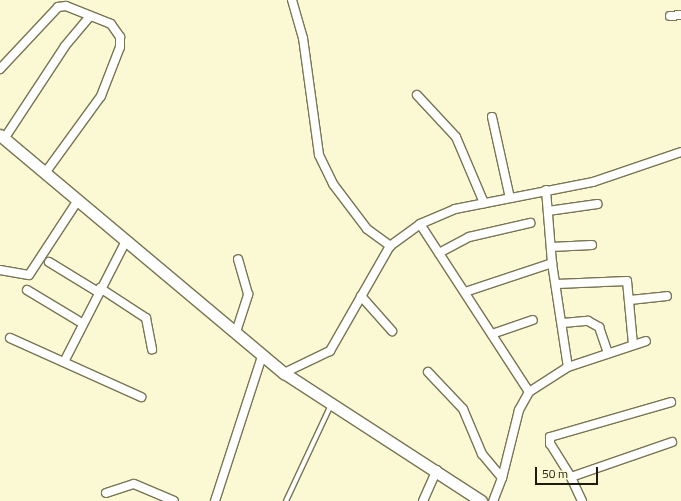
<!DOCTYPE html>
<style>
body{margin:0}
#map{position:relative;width:681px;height:501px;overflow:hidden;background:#fbf9d3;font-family:"Titillium Web",sans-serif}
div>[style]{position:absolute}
.roads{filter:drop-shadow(1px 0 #787553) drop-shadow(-1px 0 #787553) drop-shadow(0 1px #787553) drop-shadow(0 -1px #787553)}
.lane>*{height:4px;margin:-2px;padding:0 2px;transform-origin:2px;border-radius:2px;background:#fff}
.street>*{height:8px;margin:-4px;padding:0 4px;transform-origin:4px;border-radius:4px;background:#fff}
.secondary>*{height:11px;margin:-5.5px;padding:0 5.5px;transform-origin:5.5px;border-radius:5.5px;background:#fff}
span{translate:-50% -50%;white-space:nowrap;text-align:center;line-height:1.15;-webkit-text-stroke:3.5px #fbf9d3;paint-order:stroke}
.scale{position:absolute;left:535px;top:467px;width:63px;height:18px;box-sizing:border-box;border:2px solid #1c1b0d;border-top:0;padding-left:5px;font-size:12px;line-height:14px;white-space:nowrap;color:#1c1b0d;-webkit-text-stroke:3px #fbf9d3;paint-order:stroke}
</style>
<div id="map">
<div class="roads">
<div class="lane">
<div style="left:286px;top:501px;width:106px;rotate:-64.9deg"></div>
</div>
<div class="street">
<div style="left:292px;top:0;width:40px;rotate:74deg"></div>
<div style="left:303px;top:38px;width:118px;rotate:82.2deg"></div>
<div style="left:319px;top:155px;width:32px;rotate:64deg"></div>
<div style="left:333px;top:184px;width:56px;rotate:52.9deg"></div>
<div style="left:367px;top:229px;width:29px;rotate:36deg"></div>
<div style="left:670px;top:16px;width:11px;rotate:-5deg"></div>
<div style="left:0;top:69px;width:85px;rotate:-46.9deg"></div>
<div style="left:58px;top:7px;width:8px;rotate:-7deg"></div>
<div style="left:66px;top:6px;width:48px;rotate:21.8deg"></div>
<div style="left:111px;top:24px;width:16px;rotate:55deg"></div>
<div style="left:120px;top:37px;width:10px;rotate:90deg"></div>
<div style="left:120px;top:47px;width:53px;rotate:111.2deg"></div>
<div style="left:101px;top:96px;width:95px;rotate:126deg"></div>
<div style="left:417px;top:95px;width:57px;rotate:47.1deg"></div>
<div style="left:456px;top:137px;width:72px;rotate:67deg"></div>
<div style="left:492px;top:117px;width:83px;rotate:77.5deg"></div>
<div style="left:4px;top:139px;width:111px;rotate:-56.7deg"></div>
<div style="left:65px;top:46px;width:39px;rotate:-50deg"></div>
<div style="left:546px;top:190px;width:73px;rotate:85.3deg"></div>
<div style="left:552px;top:263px;width:105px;rotate:81.3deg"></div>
<div style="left:548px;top:211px;width:50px;rotate:-8deg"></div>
<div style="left:420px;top:224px;width:200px;rotate:57deg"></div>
<div style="left:529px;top:392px;width:21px;rotate:119deg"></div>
<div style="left:519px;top:410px;width:70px;rotate:104deg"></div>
<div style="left:502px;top:478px;width:25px;rotate:111deg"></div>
<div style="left:551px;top:247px;width:41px;rotate:-2.8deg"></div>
<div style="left:439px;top:253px;width:34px;rotate:-28deg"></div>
<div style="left:469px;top:237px;width:63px;rotate:-12.9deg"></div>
<div style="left:49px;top:262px;width:57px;rotate:31.5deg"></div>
<div style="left:0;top:270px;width:29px;rotate:10deg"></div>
<div style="left:29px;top:275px;width:90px;rotate:-56.8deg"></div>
<div style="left:557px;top:284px;width:70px;rotate:-2.5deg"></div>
<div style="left:627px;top:281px;width:64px;rotate:84.6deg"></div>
<div style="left:100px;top:288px;width:55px;rotate:33.1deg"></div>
<div style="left:146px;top:318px;width:32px;rotate:79deg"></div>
<div style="left:27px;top:290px;width:64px;rotate:31deg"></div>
<div style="left:465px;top:292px;width:92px;rotate:-18.4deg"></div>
<div style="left:361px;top:296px;width:47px;rotate:48.5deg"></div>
<div style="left:630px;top:300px;width:37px;rotate:-6deg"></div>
<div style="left:563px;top:323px;width:25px;rotate:-5deg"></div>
<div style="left:588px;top:321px;width:13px;rotate:29deg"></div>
<div style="left:599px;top:327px;width:28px;rotate:71deg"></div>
<div style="left:236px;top:332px;width:40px;rotate:-72deg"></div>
<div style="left:248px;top:294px;width:36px;rotate:-106deg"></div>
<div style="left:492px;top:334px;width:43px;rotate:-18.9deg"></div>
<div style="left:10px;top:338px;width:144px;rotate:24.2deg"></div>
<div style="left:65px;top:360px;width:134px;rotate:-62.9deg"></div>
<div style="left:428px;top:372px;width:51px;rotate:46.6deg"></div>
<div style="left:463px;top:409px;width:49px;rotate:67.1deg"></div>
<div style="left:482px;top:454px;width:31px;rotate:50deg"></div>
<div style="left:284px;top:373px;width:51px;rotate:-25.6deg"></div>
<div style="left:330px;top:351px;width:121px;rotate:-60.3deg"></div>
<div style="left:390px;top:246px;width:37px;rotate:-36deg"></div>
<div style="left:420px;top:224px;width:38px;rotate:-23deg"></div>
<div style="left:455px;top:209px;width:141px;rotate:-11.1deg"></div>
<div style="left:593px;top:182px;width:93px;rotate:-18.8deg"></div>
<div style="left:529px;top:392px;width:46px;rotate:-32.7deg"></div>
<div style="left:568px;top:367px;width:82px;rotate:-18.4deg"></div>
<div style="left:571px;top:477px;width:107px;rotate:-19.1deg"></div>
<div style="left:106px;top:493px;width:29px;rotate:-18deg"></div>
<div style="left:134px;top:484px;width:43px;rotate:23deg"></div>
<div style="left:215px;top:501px;width:152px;rotate:-72deg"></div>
<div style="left:423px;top:501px;width:34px;rotate:-66deg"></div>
<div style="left:582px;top:501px;width:26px;rotate:-115deg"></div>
<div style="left:571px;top:477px;width:39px;rotate:-122deg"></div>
<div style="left:550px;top:444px;width:7px;rotate:-90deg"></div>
<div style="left:550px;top:437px;width:126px;rotate:-16.1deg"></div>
</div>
<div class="secondary">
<div style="left:0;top:135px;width:371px;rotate:40deg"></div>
<div style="left:284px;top:373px;width:235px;rotate:33deg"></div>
</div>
</div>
<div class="scale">50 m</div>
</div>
